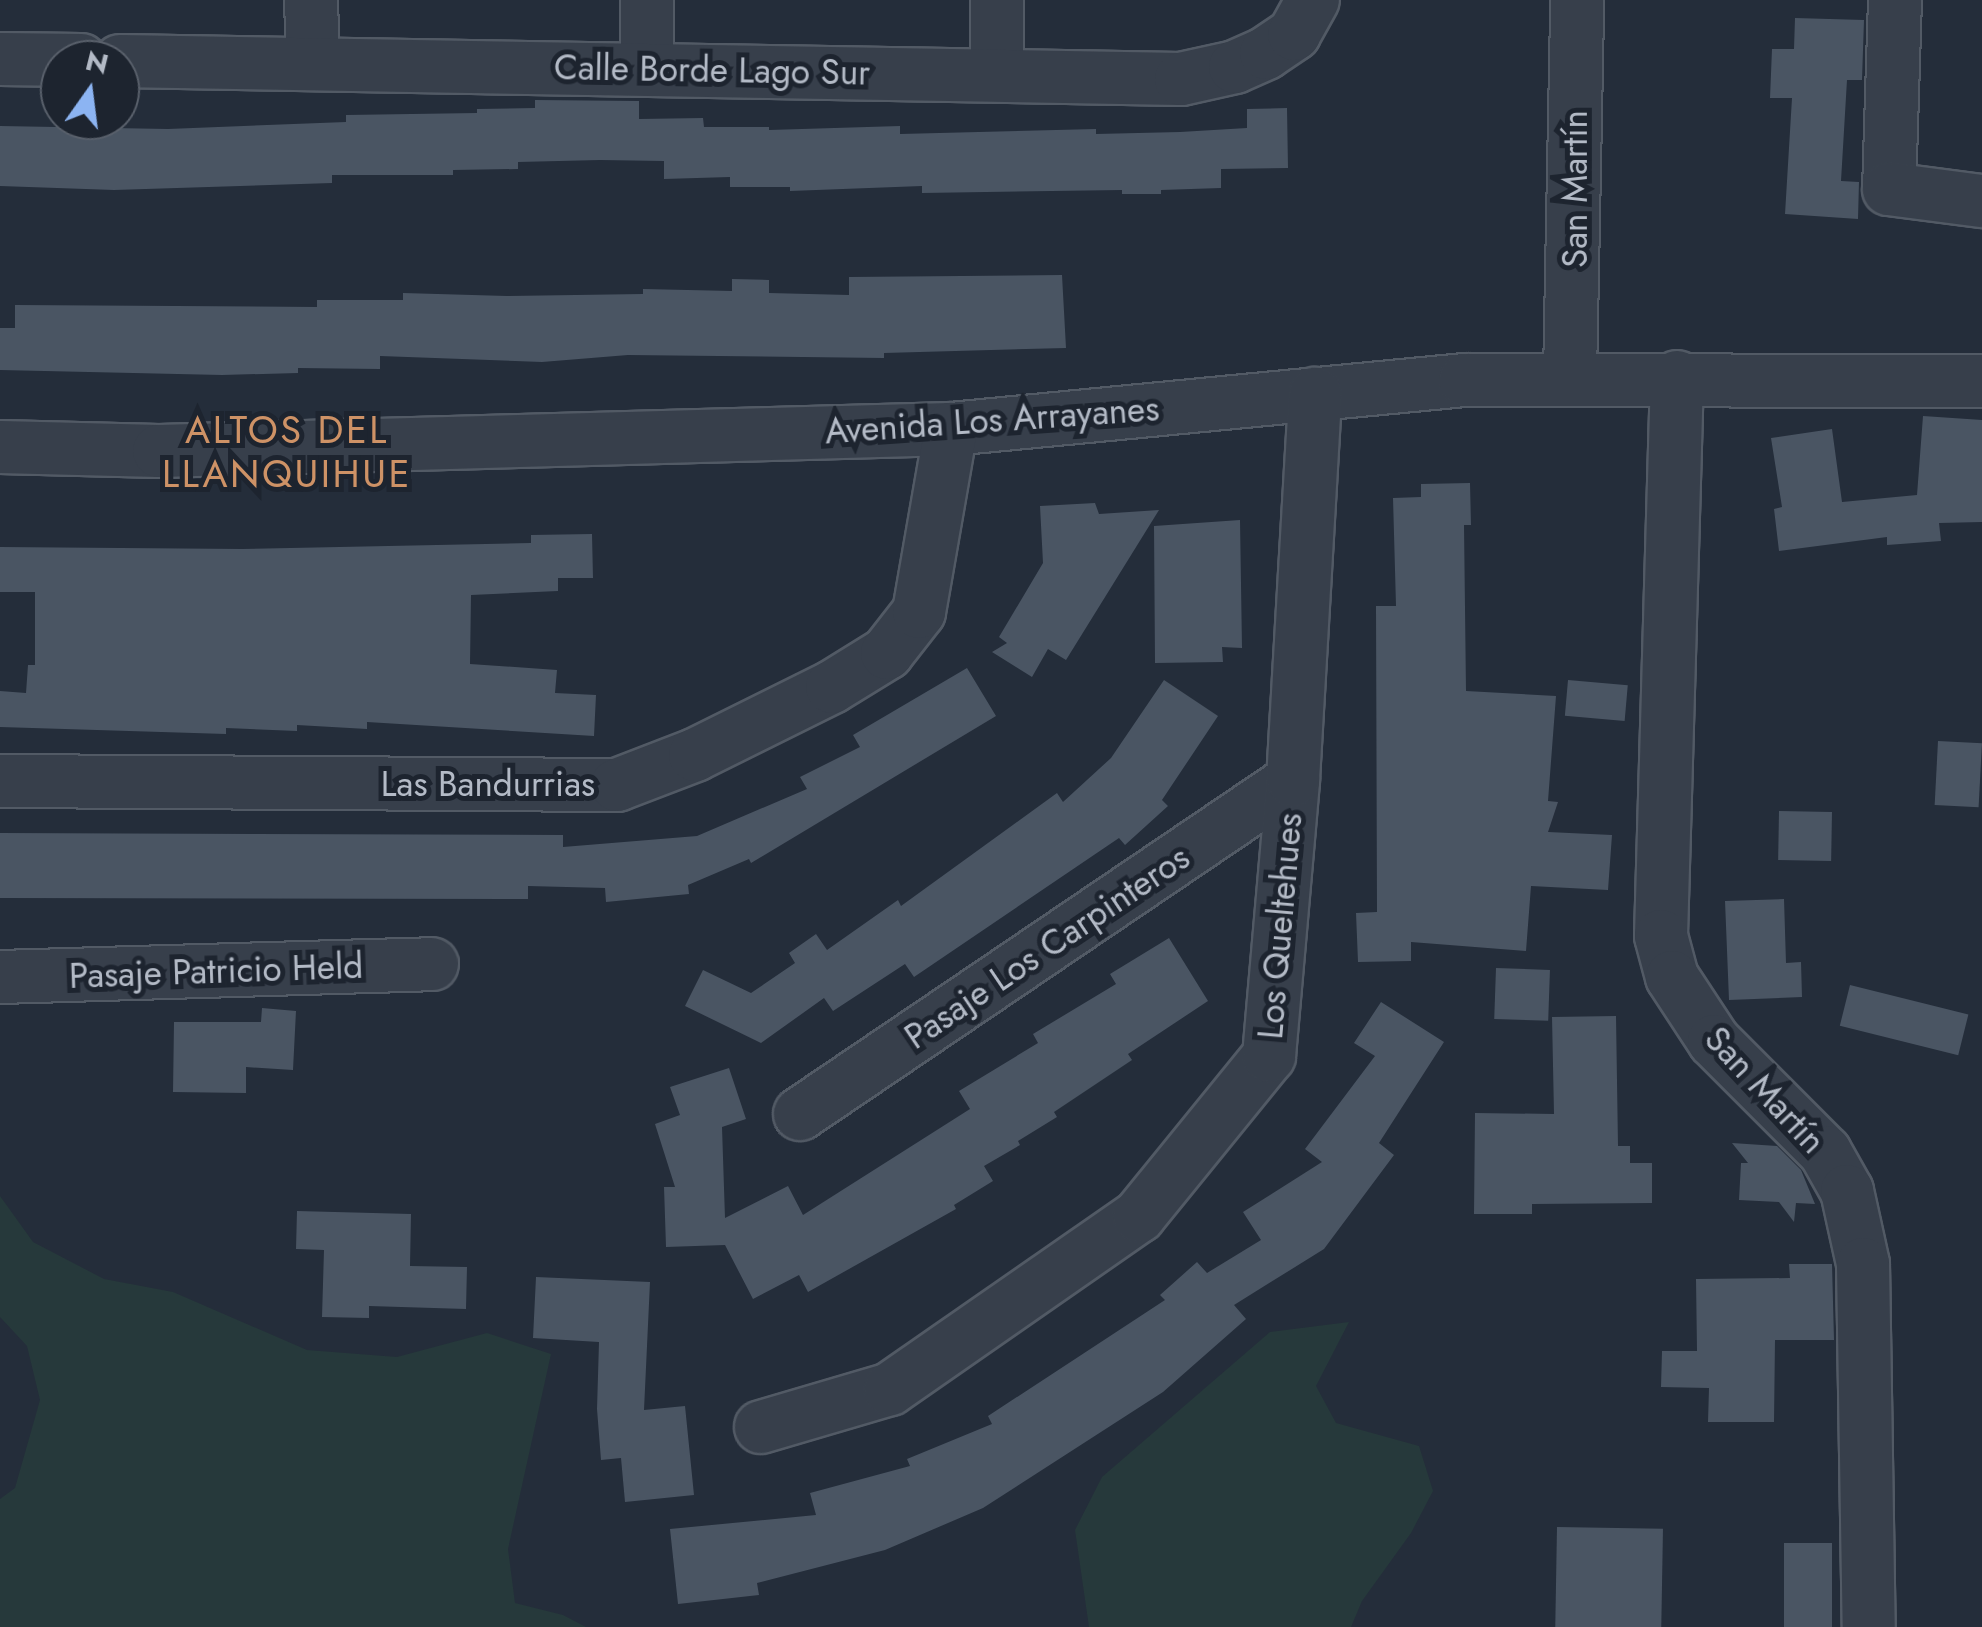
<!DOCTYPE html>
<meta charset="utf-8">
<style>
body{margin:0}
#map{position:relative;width:1982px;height:1627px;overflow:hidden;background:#242d3a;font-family:Jost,sans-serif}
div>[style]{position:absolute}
.green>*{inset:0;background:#26393b}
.building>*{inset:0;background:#4a5563;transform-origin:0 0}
.roads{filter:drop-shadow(2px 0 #525a65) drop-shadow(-2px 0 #525a65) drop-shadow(0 2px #525a65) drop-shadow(0 -2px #525a65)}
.street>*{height:52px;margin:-26px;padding:0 26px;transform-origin:26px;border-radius:26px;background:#373f4b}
span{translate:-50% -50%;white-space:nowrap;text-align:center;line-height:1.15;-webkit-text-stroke:10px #1d242f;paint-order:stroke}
.street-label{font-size:35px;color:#b3bac6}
.neighbourhood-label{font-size:38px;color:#ce9266;letter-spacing:2.5px}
.north{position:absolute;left:40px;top:40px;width:100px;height:100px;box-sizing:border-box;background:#1d242f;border:2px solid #59606b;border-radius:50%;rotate:14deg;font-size:28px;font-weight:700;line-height:40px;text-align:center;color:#b3bac6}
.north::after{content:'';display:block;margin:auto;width:35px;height:45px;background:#8cb4f2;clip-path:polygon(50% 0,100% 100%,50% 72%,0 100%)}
</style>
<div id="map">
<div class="green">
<div style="clip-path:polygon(0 1196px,33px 1242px,104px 1279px,173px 1292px,307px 1350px,397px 1357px,487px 1333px,551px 1354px,508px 1549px,515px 1603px,563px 1615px,586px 1627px,0 1627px,0 1499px,15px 1488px,40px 1400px,27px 1346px,0 1317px)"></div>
<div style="clip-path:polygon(1349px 1322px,1316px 1386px,1336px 1423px,1419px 1446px,1433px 1491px,1411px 1533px,1362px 1601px,1351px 1627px,1089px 1627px,1075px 1530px,1102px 1477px,1270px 1332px)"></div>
</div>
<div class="building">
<div style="clip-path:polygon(1795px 18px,1864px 20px,1862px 80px,1847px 80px,1841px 181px,1859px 182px,1858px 219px,1785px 214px,1792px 98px,1770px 98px,1772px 49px,1794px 49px)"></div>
<div style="clip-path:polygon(535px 100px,639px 101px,639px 119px,703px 118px,704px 127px,769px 127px,769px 130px,900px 126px,900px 134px,1096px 129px,1096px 134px,1180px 132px,1247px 128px,1247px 109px,1287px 108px,1288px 168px,1221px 169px,1221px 188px,1161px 190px,1161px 194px,1122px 194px,1122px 190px,922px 193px,922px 186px,790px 191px,790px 187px,730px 187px,730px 177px,664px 179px,664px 161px,600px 160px,518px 162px,518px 169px,453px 170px,453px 175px,332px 175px,332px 183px,114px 190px,0 186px,0 126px,168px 129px,346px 122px,346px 115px,477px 113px,477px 109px,535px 108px)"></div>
<div style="clip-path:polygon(1062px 275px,1066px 348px,884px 353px,884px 358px,628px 355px,542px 362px,380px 356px,380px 369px,298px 368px,298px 373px,222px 375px,0 370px,0 328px,15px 328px,15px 305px,317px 307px,317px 300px,403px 300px,403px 293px,507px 296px,643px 294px,643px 289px,732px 291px,732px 279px,769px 280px,769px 293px,849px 295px,849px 277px)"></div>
<div style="clip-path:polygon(1923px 416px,1982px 420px,1982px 522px,1939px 523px,1941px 541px,1887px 545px,1887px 537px,1779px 551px,1774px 509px,1782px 507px,1771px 438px,1832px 429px,1842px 502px,1917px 495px)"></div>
<div style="clip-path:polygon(1470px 483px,1471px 525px,1464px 525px,1466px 691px,1556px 696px,1548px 801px,1558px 802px,1548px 832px,1612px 835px,1608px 890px,1531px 886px,1526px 951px,1411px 942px,1411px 961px,1358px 962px,1356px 913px,1377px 912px,1376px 606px,1396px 606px,1393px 498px,1421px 497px,1421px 484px)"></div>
<div style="clip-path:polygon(1095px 503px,1099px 514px,1159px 510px,1066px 660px,1048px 649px,1032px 677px,992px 652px,1007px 643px,999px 637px,1043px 563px,1040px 506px)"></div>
<div style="clip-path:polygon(1240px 520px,1242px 648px,1222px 647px,1223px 662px,1155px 663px,1154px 526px)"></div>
<div style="clip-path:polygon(592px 534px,593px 578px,558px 578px,558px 591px,471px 595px,470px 664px,557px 670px,555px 693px,596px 695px,594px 736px,367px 722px,367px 729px,297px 725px,297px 731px,226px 728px,226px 734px,0 727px,0 691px,26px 693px,28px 665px,35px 665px,35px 592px,0 592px,0 547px,242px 549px,531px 543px,531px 535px)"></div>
<div style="clip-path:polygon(967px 668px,996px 716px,751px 863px,749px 859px,688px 885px,689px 894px,606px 902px,605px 888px,528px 886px,528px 899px,0 898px,0 833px,563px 835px,563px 847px,697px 836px,807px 789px,800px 777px,860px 747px,853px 735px)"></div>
<div style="clip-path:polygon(1164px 680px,1218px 716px,1162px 800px,1168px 806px,1125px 845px,1119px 838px,914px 977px,905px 964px,833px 1011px,824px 998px,761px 1043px,685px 1006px,703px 970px,751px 993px,795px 963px,789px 953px,816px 934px,827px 950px,898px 900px,901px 906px,1057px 793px,1063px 802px,1111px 758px)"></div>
<div style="left:1568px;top:680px;width:60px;height:36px;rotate:5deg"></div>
<div style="left:1938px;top:741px;width:44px;height:64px;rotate:3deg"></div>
<div style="left:1779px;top:811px;width:53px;height:49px;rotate:1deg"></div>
<div style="clip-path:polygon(1784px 899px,1786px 963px,1801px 962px,1802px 997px,1729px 1000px,1725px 901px)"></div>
<div style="clip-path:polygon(1169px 938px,1208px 1001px,1128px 1054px,1132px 1060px,1054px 1112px,1057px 1117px,1018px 1141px,1020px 1145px,984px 1166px,993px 1181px,954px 1205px,956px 1209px,808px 1292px,799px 1275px,753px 1299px,725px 1245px,666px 1247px,664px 1187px,675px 1187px,655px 1124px,680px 1115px,670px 1087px,729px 1068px,746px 1119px,722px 1127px,725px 1218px,788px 1186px,803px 1215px,970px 1109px,959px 1091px,1038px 1043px,1033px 1034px,1116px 984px,1110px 974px)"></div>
<div style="left:1496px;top:968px;width:54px;height:51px;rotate:2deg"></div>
<div style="left:1850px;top:985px;width:122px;height:42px;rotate:14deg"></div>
<div style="clip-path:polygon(1381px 1002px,1444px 1042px,1379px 1143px,1394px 1155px,1324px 1249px,1234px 1305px,1246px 1319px,1163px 1392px,983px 1508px,885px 1550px,757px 1583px,759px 1595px,678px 1604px,670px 1529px,816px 1515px,810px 1493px,910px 1466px,907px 1459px,992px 1424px,988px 1416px,1165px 1300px,1160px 1295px,1197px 1262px,1207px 1273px,1261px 1240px,1243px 1212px,1322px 1162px,1305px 1149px,1375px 1056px,1354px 1043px)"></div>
<div style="clip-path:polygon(262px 1008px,296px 1011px,293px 1070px,246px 1067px,246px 1093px,173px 1092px,174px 1022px,261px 1022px)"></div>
<div style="clip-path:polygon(1616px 1016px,1618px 1146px,1630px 1146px,1630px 1163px,1652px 1163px,1652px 1203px,1532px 1204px,1532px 1214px,1474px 1214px,1475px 1113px,1554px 1114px,1552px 1017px)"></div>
<div style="clip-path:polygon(1732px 1143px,1777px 1146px,1801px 1170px,1815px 1204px,1796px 1203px,1794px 1222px,1779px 1202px,1739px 1200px,1741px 1163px,1748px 1163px)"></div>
<div style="clip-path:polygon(297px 1211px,411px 1214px,410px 1266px,467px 1267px,466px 1309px,369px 1306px,369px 1318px,322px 1317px,324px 1250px,296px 1249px)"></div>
<div style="clip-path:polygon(1789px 1264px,1832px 1264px,1834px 1340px,1775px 1340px,1774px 1422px,1708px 1422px,1709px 1388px,1661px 1387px,1662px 1351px,1697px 1351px,1696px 1279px,1790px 1278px)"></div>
<div style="clip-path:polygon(536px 1277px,650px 1282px,644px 1410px,685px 1406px,694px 1495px,625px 1502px,621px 1458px,601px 1460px,597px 1409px,599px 1342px,533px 1338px)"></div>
<div style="left:1557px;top:1527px;width:106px;height:100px;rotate:1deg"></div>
<div style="left:1784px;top:1543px;width:48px;height:84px"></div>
</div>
<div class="roads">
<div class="street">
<div style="left:311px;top:0;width:64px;rotate:88.2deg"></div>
<div style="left:647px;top:0;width:69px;rotate:90deg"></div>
<div style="left:997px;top:0;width:75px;rotate:90deg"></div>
<div style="left:1895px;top:0;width:189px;rotate:91.8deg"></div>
<div style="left:1889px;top:189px;width:94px;rotate:7.4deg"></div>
<div style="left:0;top:59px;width:81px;rotate:0.7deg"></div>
<div style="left:120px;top:61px;width:1061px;rotate:0.97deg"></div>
<div style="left:1181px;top:79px;width:55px;rotate:-12.5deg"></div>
<div style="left:1235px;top:67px;width:34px;rotate:-24deg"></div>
<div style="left:1266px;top:53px;width:34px;rotate:-34deg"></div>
<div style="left:1294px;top:34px;width:39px;rotate:-61deg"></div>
<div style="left:1570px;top:377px;width:377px;rotate:-88.9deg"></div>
<div style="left:1677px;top:377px;width:559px;rotate:91.64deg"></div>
<div style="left:1661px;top:936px;width:42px;rotate:75deg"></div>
<div style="left:1672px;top:977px;width:77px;rotate:56.7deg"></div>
<div style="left:1714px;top:1041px;width:157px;rotate:45deg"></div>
<div style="left:1825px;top:1152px;width:45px;rotate:60.6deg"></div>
<div style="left:1847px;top:1191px;width:75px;rotate:77.6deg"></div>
<div style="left:1863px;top:1264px;width:363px;rotate:89.1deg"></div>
<div style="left:0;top:447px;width:159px;rotate:1.4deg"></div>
<div style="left:159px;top:451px;width:792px;rotate:-1.59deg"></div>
<div style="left:951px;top:429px;width:516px;rotate:-5.45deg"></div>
<div style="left:1465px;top:380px;width:517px;rotate:0.11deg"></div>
<div style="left:0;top:781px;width:617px;rotate:0.37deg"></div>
<div style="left:617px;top:785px;width:84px;rotate:-21deg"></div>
<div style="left:695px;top:755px;width:153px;rotate:-26.4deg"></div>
<div style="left:832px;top:687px;width:65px;rotate:-31.7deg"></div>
<div style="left:887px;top:653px;width:52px;rotate:-52deg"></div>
<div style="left:919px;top:612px;width:186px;rotate:-80.1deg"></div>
<div style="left:0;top:977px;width:432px;rotate:-1.7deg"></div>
<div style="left:800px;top:1114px;width:595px;rotate:-34.12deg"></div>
<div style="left:761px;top:1427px;width:134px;rotate:-16.4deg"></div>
<div style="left:890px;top:1389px;width:303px;rotate:-34.8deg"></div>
<div style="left:1139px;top:1216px;width:206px;rotate:-50.9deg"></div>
<div style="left:1269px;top:1056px;width:277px;rotate:-85deg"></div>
<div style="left:1293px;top:780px;width:387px;rotate:-86.7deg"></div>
</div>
</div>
<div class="street-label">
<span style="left:712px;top:70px;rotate:1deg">Calle Borde Lago Sur</span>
<span style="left:1575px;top:189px;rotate:-90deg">San Martín</span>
<span style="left:992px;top:420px;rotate:-4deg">Avenida Los Arrayanes</span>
<span style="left:488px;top:784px">Las Bandurrias</span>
<span style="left:1280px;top:926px;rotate:-85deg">Los Queltehues</span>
<span style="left:1047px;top:947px;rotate:-34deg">Pasaje Los Carpinteros</span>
<span style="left:216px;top:971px;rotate:-2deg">Pasaje Patricio Held</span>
<span style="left:1765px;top:1090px;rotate:47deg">San Martín</span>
</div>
<div class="neighbourhood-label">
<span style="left:287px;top:452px">ALTOS DEL<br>LLANQUIHUE</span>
</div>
<div class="north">N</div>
</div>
